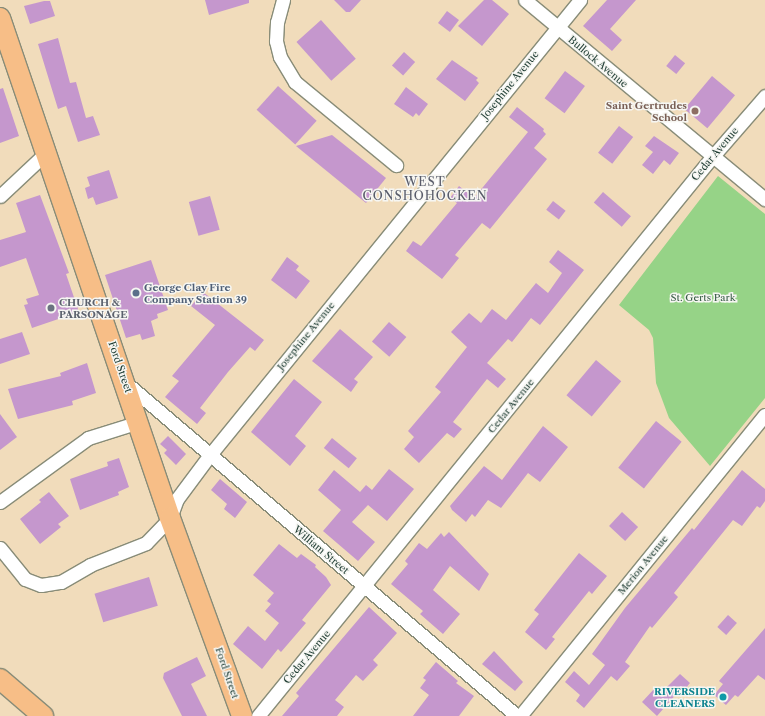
<!DOCTYPE html>
<style>
body{margin:0}
#map{position:relative;width:765px;height:716px;overflow:hidden;background:#f1dcbb;font-family:"Libre Caslon Text",serif}
div>[style]{position:absolute}
.green>*{inset:0;background:#96d387}
.building>*{inset:0;background:#c597cd;transform-origin:0 0}
.roads{filter:drop-shadow(1px 0 #888c78) drop-shadow(-1px 0 #888c78) drop-shadow(0 1px #888c78) drop-shadow(0 -1px #888c78)}
.minor>*{height:13px;margin:-6.5px;padding:0 6.5px;transform-origin:6.5px;border-radius:6.5px;background:#fff}
.primary>*{height:20px;margin:-10px;padding:0 10px;transform-origin:10px;border-radius:10px;background:#f7be87}
.dots>*{width:11px;height:11px;translate:-50% -50%;box-sizing:border-box;border:2px solid #f6f6f2;border-radius:50%}
span{translate:-50% -50%;white-space:nowrap;text-align:center;line-height:1.15;-webkit-text-stroke:3px #f6f6f2;paint-order:stroke}
.street-label{font-size:10px;color:#1f3d34}
.education-label{font-size:10px;color:#785e54;font-weight:700}
.right{translate:-100% -50%;text-align:right}
.service-label{font-size:10px;color:#4e5e75;font-weight:700}
.left{translate:0 -50%;text-align:left}
.park-label{font-size:10px;color:#375b45}
.worship-label{font-size:10px;color:#5b616d;font-weight:700}
.culture-label{font-size:10px;color:#0d838f;font-weight:700}
.quarter-label{font-size:12px;color:#595c6a;letter-spacing:1px}
</style>
<div id="map">
<div class="green">
<div style="clip-path:polygon(718px 176px,765px 214px,765px 398px,710px 466px,669px 418px,656px 383px,653px 338px,649px 330px,619px 305px)"></div>
</div>
<div class="building">
<div style="clip-path:polygon(205px 0,249px 0,249px 3px,209px 15px)"></div>
<div style="clip-path:polygon(334px 0,361px 0,350px 12px,346px 12px)"></div>
<div style="clip-path:polygon(484px 0,492px 0,509px 14px,482px 46px,458px 26px)"></div>
<div style="clip-path:polygon(607px 0,636px 0,610px 29px,622px 40px,612px 51px,583px 26px)"></div>
<div style="clip-path:polygon(44px 1px,50px 1px,55px 16px,30px 24px,24px 6px)"></div>
<div style="left:447px;top:11px;width:15px;height:15px;rotate:37deg"></div>
<div style="left:321px;top:20px;width:52px;height:33px;rotate:48deg"></div>
<div style="clip-path:polygon(58px 38px,70px 83px,76px 82px,86px 118px,93px 116px,100px 135px,78px 142px,66px 106px,58px 109px,38px 44px)"></div>
<div style="left:404px;top:52px;width:15px;height:18px;rotate:42deg"></div>
<div style="left:675px;top:55px;width:13px;height:14px;rotate:39deg"></div>
<div style="clip-path:polygon(452px 60px,478px 78px,476px 80px,479px 83px,465px 101px,436px 79px)"></div>
<div style="left:565px;top:71px;width:25px;height:34px;rotate:37deg"></div>
<div style="left:712px;top:76px;width:30px;height:43px;rotate:40deg"></div>
<div style="left:278px;top:86px;width:52px;height:32px;rotate:42deg"></div>
<div style="clip-path:polygon(406px 87px,428px 104px,419px 116px,416px 113px,413px 117px,394px 104px)"></div>
<div style="clip-path:polygon(3px 88px,19px 136px,0 143px,0 89px)"></div>
<div style="clip-path:polygon(517px 107px,544px 129px,543px 131px,546px 134px,534px 148px,547px 159px,490px 229px,482px 223px,455px 255px,459px 258px,442px 279px,406px 251px,413px 241px,421px 246px,457px 203px,450px 198px,459px 186px,474px 198px,528px 132px,509px 117px)"></div>
<div style="left:619px;top:126px;width:18px;height:34px;rotate:38deg"></div>
<div style="clip-path:polygon(332px 135px,386px 178px,366px 203px,296px 146px)"></div>
<div style="clip-path:polygon(654px 136px,679px 153px,670px 165px,664px 160px,653px 174px,642px 165px,653px 152px,645px 146px)"></div>
<div style="clip-path:polygon(109px 170px,118px 198px,96px 205px,93px 197px,88px 199px,85px 188px,90px 186px,87px 177px)"></div>
<div style="left:603px;top:192px;width:37px;height:14px;rotate:41deg"></div>
<div style="clip-path:polygon(40px 195px,69px 273px,66px 274px,79px 312px,32px 328px,24px 305px,28px 304px,26px 299px,39px 295px,26px 258px,0 267px,0 240px,26px 232px,16px 203px)"></div>
<div style="left:210px;top:196px;width:35px;height:22px;rotate:74deg"></div>
<div style="left:553px;top:201px;width:16px;height:11px;rotate:38deg"></div>
<div style="clip-path:polygon(558px 250px,584px 270px,540px 325px,531px 318px,512px 342px,508px 339px,487px 363px,506px 379px,498px 388px,487px 379px,453px 422px,462px 429px,454px 438px,447px 433px,419px 463px,404px 449px,414px 437px,408px 431px,441px 392px,435px 387px,467px 347px,451px 332px,469px 313px,481px 323px,492px 309px,506px 320px,536px 283px,548px 293px,562px 273px,549px 262px)"></div>
<div style="clip-path:polygon(287px 257px,299px 266px,296px 270px,310px 281px,296px 299px,271px 280px)"></div>
<div style="clip-path:polygon(151px 260px,168px 310px,157px 314px,158px 318px,151px 321px,155px 336px,142px 340px,140px 334px,126px 338px,105px 275px)"></div>
<div style="clip-path:polygon(203px 292px,264px 340px,255px 351px,250px 347px,228px 372px,200px 408px,206px 413px,197px 424px,165px 397px,179px 381px,172px 376px,215px 325px,191px 306px)"></div>
<div style="left:389px;top:322px;width:23px;height:26px;rotate:41deg"></div>
<div style="clip-path:polygon(340px 329px,373px 357px,354px 379px,358px 382px,351px 392px,312px 361px)"></div>
<div style="clip-path:polygon(22px 332px,30px 354px,0 364px,0 339px)"></div>
<div style="left:596px;top:360px;width:33px;height:46px;rotate:40deg"></div>
<div style="clip-path:polygon(87px 363px,96px 393px,72px 401px,73px 405px,18px 419px,8px 389px,61px 376px,60px 373px)"></div>
<div style="clip-path:polygon(294px 379px,322px 402px,295px 436px,306px 446px,290px 466px,251px 432px)"></div>
<div style="clip-path:polygon(0 414px,17px 437px,0 450px)"></div>
<div style="left:656px;top:421px;width:33px;height:60px;rotate:39deg"></div>
<div style="clip-path:polygon(543px 426px,568px 447px,540px 482px,528px 473px,501px 508px,488px 500px,475px 517px,472px 514px,466px 522px,452px 510px,450px 506px,484px 466px,502px 480px)"></div>
<div style="clip-path:polygon(168px 436px,186px 454px,176px 465px,164px 453px,167px 450px,160px 444px)"></div>
<div style="left:332px;top:438px;width:32px;height:13px;rotate:39deg"></div>
<div style="clip-path:polygon(119px 458px,129px 487px,118px 492px,119px 495px,80px 510px,70px 479px,108px 466px,107px 462px)"></div>
<div style="clip-path:polygon(389px 469px,414px 489px,387px 521px,368px 505px,352px 522px,375px 542px,358px 561px,323px 531px,341px 510px,318px 490px,334px 470px,360px 492px,366px 485px,372px 490px)"></div>
<div style="clip-path:polygon(742px 470px,765px 489px,765px 501px,760px 508px,757px 506px,742px 526px,733px 520px,674px 593px,678px 597px,652px 628px,650px 626px,625px 662px,630px 666px,617px 681px,611px 676px,584px 708px,576px 701px,580px 695px,565px 682px,574px 671px,589px 685px,605px 665px,592px 654px,625px 608px,692px 528px,694px 530px)"></div>
<div style="clip-path:polygon(220px 479px,247px 502px,235px 518px,224px 509px,227px 504px,211px 490px)"></div>
<div style="clip-path:polygon(49px 492px,69px 516px,58px 524px,61px 527px,40px 544px,20px 519px,41px 502px,39px 500px)"></div>
<div style="left:622px;top:512px;width:22px;height:19px;rotate:43deg"></div>
<div style="clip-path:polygon(449px 532px,489px 574px,479px 591px,450px 566px,433px 590px,460px 614px,443px 634px,420px 614px,423px 611px,391px 584px,408px 564px,405px 561px,419px 543px,427px 549px,441px 533px,444px 537px)"></div>
<div style="clip-path:polygon(279px 544px,297px 558px,301px 554px,316px 565px,315px 567px,326px 577px,331px 585px,302px 620px,306px 623px,281px 652px,278px 649px,262px 669px,233px 644px,248px 626px,265px 641px,279px 623px,265px 611px,271px 604px,267px 601px,274px 593px,253px 575px)"></div>
<div style="clip-path:polygon(579px 553px,607px 576px,592px 594px,589px 591px,552px 637px,555px 639px,546px 650px,525px 632px,539px 614px,534px 610px)"></div>
<div style="left:149px;top:577px;width:30px;height:57px;rotate:73deg"></div>
<div style="clip-path:polygon(369px 607px,397px 633px,373px 660px,378px 665px,363px 681px,356px 675px,335px 700px,344px 707px,337px 716px,282px 716px,299px 696px,296px 693px)"></div>
<div style="left:728px;top:615px;width:12px;height:16px;rotate:42deg"></div>
<div style="clip-path:polygon(765px 628px,765px 680px,758px 675px,738px 697px,735px 695px,726px 705px,714px 695px,723px 684px,719px 681px)"></div>
<div style="clip-path:polygon(494px 651px,523px 682px,515px 691px,482px 664px)"></div>
<div style="clip-path:polygon(197px 657px,206px 676px,191px 684px,207px 716px,182px 716px,163px 678px,164px 673px)"></div>
<div style="clip-path:polygon(436px 662px,458px 681px,456px 683px,474px 696px,459px 716px,413px 716px,429px 695px,420px 688px,426px 680px,423px 678px)"></div>
<div style="clip-path:polygon(680px 674px,690px 683px,681px 694px,678px 692px,657px 716px,642px 702px,655px 688px,661px 693px)"></div>
</div>
<div class="roads">
<div class="minor">
<div style="left:283px;top:0;width:23px;rotate:105deg"></div>
<div style="left:277px;top:22px;width:19px;rotate:93deg"></div>
<div style="left:276px;top:41px;width:16px;rotate:76deg"></div>
<div style="left:280px;top:57px;width:29px;rotate:59deg"></div>
<div style="left:295px;top:82px;width:131px;rotate:39.4deg"></div>
<div style="left:525px;top:0;width:312px;rotate:39.7deg"></div>
<div style="left:0;top:196px;width:64px;rotate:-43.1deg"></div>
<div style="left:126px;top:383px;width:514px;rotate:40.42deg"></div>
<div style="left:0;top:502px;width:109px;rotate:-36deg"></div>
<div style="left:88px;top:438px;width:53px;rotate:-17.4deg"></div>
<div style="left:0;top:548px;width:40px;rotate:51deg"></div>
<div style="left:25px;top:579px;width:17px;rotate:21deg"></div>
<div style="left:41px;top:585px;width:20px;rotate:-9deg"></div>
<div style="left:61px;top:582px;width:34px;rotate:-30deg"></div>
<div style="left:90px;top:565px;width:60px;rotate:-21.4deg"></div>
<div style="left:146px;top:543px;width:35px;rotate:-46deg"></div>
<div style="left:170px;top:518px;width:20px;rotate:-70deg"></div>
<div style="left:177px;top:499px;width:54px;rotate:-53.3deg"></div>
<div style="left:209px;top:456px;width:588px;rotate:-50.87deg"></div>
<div style="left:258px;top:716px;width:720px;rotate:-50.92deg"></div>
<div style="left:712px;top:157px;width:81px;rotate:-49deg"></div>
<div style="left:520px;top:716px;width:388px;rotate:-50.9deg"></div>
</div>
<div class="primary">
<div style="left:0;top:18px;width:528px;rotate:71.22deg"></div>
<div style="left:170px;top:518px;width:211px;rotate:70deg"></div>
<div style="left:0;top:679px;width:57px;rotate:40.7deg"></div>
</div>
</div>
<div class="dots">
<div style="left:695px;top:111px;background:#8d6e63"></div>
<div style="left:136px;top:293px;background:#5c6f8a"></div>
<div style="left:51px;top:308px;background:#6b7280"></div>
<div style="left:723px;top:697px;background:#0f9aa8"></div>
</div>
<div class="street-label">
<span style="left:598px;top:62px;rotate:40deg">Bullock Avenue</span>
<span style="left:510px;top:85px;rotate:-51deg">Josephine Avenue</span>
<span style="left:715px;top:154px;rotate:-50deg">Cedar Avenue</span>
<span style="left:306px;top:336px;rotate:-51deg">Josephine Avenue</span>
<span style="left:120px;top:367px;rotate:71deg">Ford Street</span>
<span style="left:511px;top:406px;rotate:-51deg">Cedar Avenue</span>
<span style="left:321px;top:550px;rotate:40deg">William Street</span>
<span style="left:643px;top:565px;rotate:-51deg">Merion Avenue</span>
<span style="left:307px;top:657px;rotate:-50deg">Cedar Avenue</span>
<span style="left:227px;top:673px;rotate:71deg">Ford Street</span>
</div>
<div class="education-label">
<span class="right" style="left:687px;top:111px">Saint Gertrudes<br>School</span>
</div>
<div class="service-label">
<span class="left" style="left:144px;top:293px">George Clay Fire<br>Company Station 39</span>
</div>
<div class="park-label">
<span style="left:703px;top:298px">St. Gerts Park</span>
</div>
<div class="worship-label">
<span class="left" style="left:59px;top:308px">CHURCH &amp;<br>PARSONAGE</span>
</div>
<div class="culture-label">
<span class="right" style="left:715px;top:697px">RIVERSIDE<br>CLEANERS</span>
</div>
<div class="quarter-label">
<span style="left:425px;top:189px">WEST<br>CONSHOHOCKEN</span>
</div>
</div>
